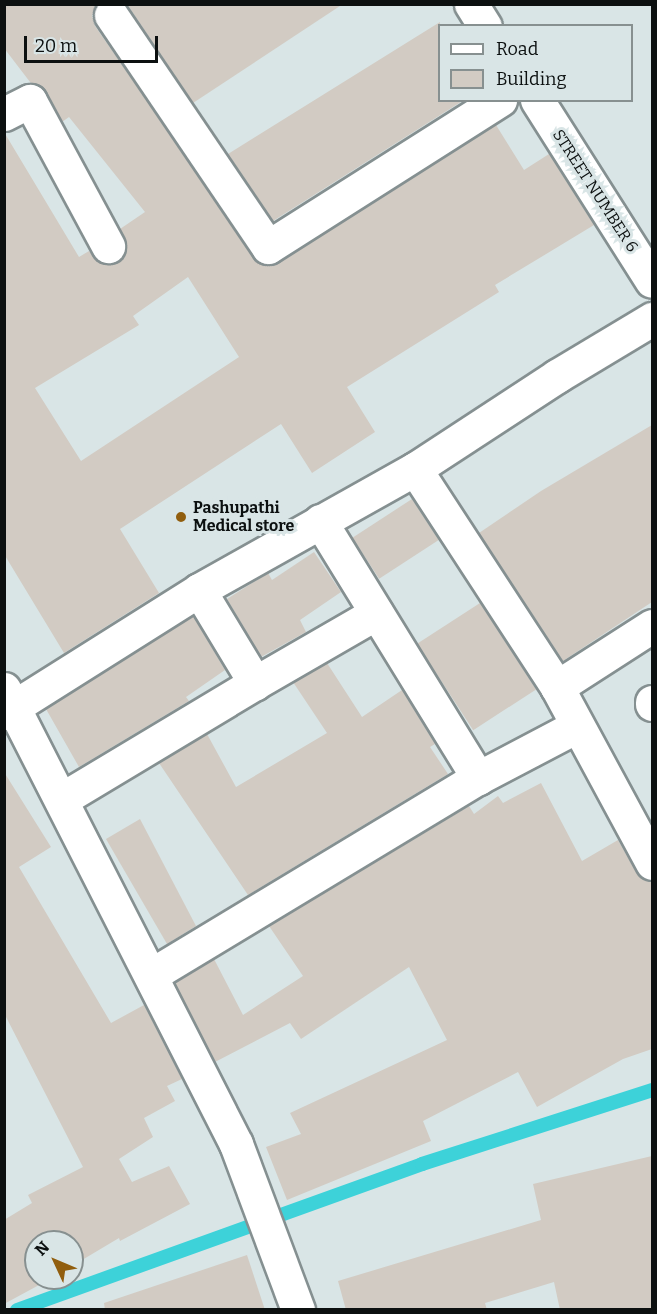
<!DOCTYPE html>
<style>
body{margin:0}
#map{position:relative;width:657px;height:1314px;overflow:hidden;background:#d9e5e6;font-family:Bitter,serif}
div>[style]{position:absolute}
.stream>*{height:14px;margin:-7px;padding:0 7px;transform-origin:7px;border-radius:7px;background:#3dd2d9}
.building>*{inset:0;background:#d2cbc3;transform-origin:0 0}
.roads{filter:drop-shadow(2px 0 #859091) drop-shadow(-2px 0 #859091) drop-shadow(0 2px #859091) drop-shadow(0 -2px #859091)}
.minor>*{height:33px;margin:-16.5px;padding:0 16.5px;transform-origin:16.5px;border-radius:16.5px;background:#fff}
.dots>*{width:16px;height:16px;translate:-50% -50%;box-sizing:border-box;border:3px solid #d9e5e6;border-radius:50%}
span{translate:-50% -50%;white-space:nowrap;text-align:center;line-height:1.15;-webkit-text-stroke:6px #d9e5e6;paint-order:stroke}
.street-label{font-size:16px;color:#0c1010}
.poi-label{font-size:16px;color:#0c1010;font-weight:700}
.left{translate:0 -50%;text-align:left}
.frame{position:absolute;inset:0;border:6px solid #0c1010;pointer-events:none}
.legend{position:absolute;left:438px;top:24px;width:195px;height:78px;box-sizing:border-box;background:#d9e5e6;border:2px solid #879090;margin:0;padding:8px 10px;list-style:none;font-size:18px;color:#0c1010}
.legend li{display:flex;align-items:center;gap:12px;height:30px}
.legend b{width:30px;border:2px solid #879090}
.north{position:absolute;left:24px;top:1230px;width:60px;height:60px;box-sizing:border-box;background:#d9e5e6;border:2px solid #879090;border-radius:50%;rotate:314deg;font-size:16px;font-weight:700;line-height:24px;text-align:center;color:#0c1010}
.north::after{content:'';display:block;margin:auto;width:21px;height:27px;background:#915e0e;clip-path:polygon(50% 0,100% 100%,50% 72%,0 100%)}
.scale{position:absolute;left:24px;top:36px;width:134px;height:27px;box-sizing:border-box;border:3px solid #0c1010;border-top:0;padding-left:8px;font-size:18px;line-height:21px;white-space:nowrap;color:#0c1010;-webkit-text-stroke:4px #d9e5e6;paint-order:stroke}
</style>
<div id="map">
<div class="stream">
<div style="left:17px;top:1310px;width:431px;rotate:-19.8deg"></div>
<div style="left:422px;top:1164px;width:242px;rotate:-17.8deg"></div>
</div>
<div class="building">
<div style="clip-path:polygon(evenodd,4px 4px,96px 4px,92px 16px,95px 26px,260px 264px,278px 263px,496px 125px,524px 170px,549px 154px,594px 225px,495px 285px,499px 292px,347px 387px,375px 432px,312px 473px,281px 424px,120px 529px,159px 593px,64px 653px,4px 554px,4px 132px,79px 257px,89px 251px,99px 262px,117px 262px,127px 247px,120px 229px,145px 212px,69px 117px,62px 122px,46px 92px,30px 82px,4px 48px,4px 4px,188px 277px,239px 357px,81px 461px,35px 388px,139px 325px,133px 316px,188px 277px)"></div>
<div style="clip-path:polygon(127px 4px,343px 4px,193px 103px)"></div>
<div style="clip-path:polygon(440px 22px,440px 100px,464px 100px,273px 221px,228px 154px)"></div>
<div style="clip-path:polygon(652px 425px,652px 602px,563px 661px,479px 533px,541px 491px)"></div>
<div style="left:412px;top:499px;width:49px;height:71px;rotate:57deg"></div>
<div style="clip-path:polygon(314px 552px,341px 592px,300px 620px,306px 632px,261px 657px,227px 599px,268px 573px,272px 580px)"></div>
<div style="left:480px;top:603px;width:103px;height:75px;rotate:57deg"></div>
<div style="clip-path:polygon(193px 616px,225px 670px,186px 697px,189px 701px,79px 767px,46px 709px)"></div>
<div style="clip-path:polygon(327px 663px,362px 717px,402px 690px,435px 744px,430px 747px,448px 774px,248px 895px,159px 763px,207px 734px,236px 787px,327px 733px,293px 682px)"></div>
<div style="clip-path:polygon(4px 772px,51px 847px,19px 867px,111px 1023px,144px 1005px,182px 1079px,167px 1086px,175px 1101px,144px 1118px,153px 1137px,119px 1159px,132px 1182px,169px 1166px,190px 1204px,120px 1241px,119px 1238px,72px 1266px,72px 1242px,36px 1242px,36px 1278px,52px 1278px,4px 1304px,4px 1220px,32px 1203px,28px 1195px,83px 1167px,4px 1013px)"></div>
<div style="clip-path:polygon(541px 783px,582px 861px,618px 840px,636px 872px,652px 882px,652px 1049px,623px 1059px,537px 1107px,518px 1072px,423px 1121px,431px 1141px,287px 1200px,266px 1147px,301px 1134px,290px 1113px,447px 1040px,409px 967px,301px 1039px,290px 1023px,215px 1062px,175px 983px,214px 959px,243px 1015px,303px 976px,269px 926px,469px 806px,474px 814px,498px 796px,503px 803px)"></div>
<div style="clip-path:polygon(140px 819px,196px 926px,167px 944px,106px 839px)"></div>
<div style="clip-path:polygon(652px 1156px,652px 1310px,560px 1310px,554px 1282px,485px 1303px,487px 1310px,346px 1310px,338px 1281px,541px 1220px,533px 1184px)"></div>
<div style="clip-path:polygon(247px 1255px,265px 1310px,105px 1310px,104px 1303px)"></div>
</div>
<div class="roads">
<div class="minor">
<div style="left:471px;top:4px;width:26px;rotate:58deg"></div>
<div style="left:111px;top:15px;width:280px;rotate:55.9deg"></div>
<div style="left:268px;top:247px;width:275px;rotate:-32.4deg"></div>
<div style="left:537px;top:100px;width:214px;rotate:57.6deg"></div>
<div style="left:4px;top:114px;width:29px;rotate:-27deg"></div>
<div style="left:30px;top:101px;width:165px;rotate:61.7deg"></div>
<div style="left:415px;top:469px;width:260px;rotate:56.9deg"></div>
<div style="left:557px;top:687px;width:200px;rotate:61.6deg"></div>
<div style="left:320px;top:521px;width:302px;rotate:58.4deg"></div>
<div style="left:478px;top:778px;width:112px;rotate:-27.7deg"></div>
<div style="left:199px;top:590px;width:109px;rotate:58.9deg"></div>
<div style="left:255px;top:683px;width:140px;rotate:-30deg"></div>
<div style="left:557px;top:687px;width:113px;rotate:-32.7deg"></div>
<div style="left:4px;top:689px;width:511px;rotate:62.98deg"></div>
<div style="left:236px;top:1144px;width:177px;rotate:69.5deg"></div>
<div style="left:652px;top:702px;width:2px;rotate:90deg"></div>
<div style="left:4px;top:713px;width:231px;rotate:-32.2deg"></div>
<div style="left:199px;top:590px;width:248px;rotate:-29.3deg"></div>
<div style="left:415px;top:469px;width:170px;rotate:-33.2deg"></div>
<div style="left:557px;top:376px;width:111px;rotate:-31deg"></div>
<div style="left:62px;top:799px;width:225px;rotate:-31deg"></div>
<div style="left:151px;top:975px;width:382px;rotate:-31.1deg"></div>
</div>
</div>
<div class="dots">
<div style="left:181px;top:517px;background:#915e0e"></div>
</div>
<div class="street-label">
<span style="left:595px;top:191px;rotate:57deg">STREET NUMBER 6</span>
</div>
<div class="poi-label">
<span class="left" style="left:193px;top:517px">Pashupathi<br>Medical store</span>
</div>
<div class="frame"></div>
<ul class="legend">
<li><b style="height:8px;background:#fff"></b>Road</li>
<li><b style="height:16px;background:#d2cbc3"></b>Building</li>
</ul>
<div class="north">N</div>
<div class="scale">20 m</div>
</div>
